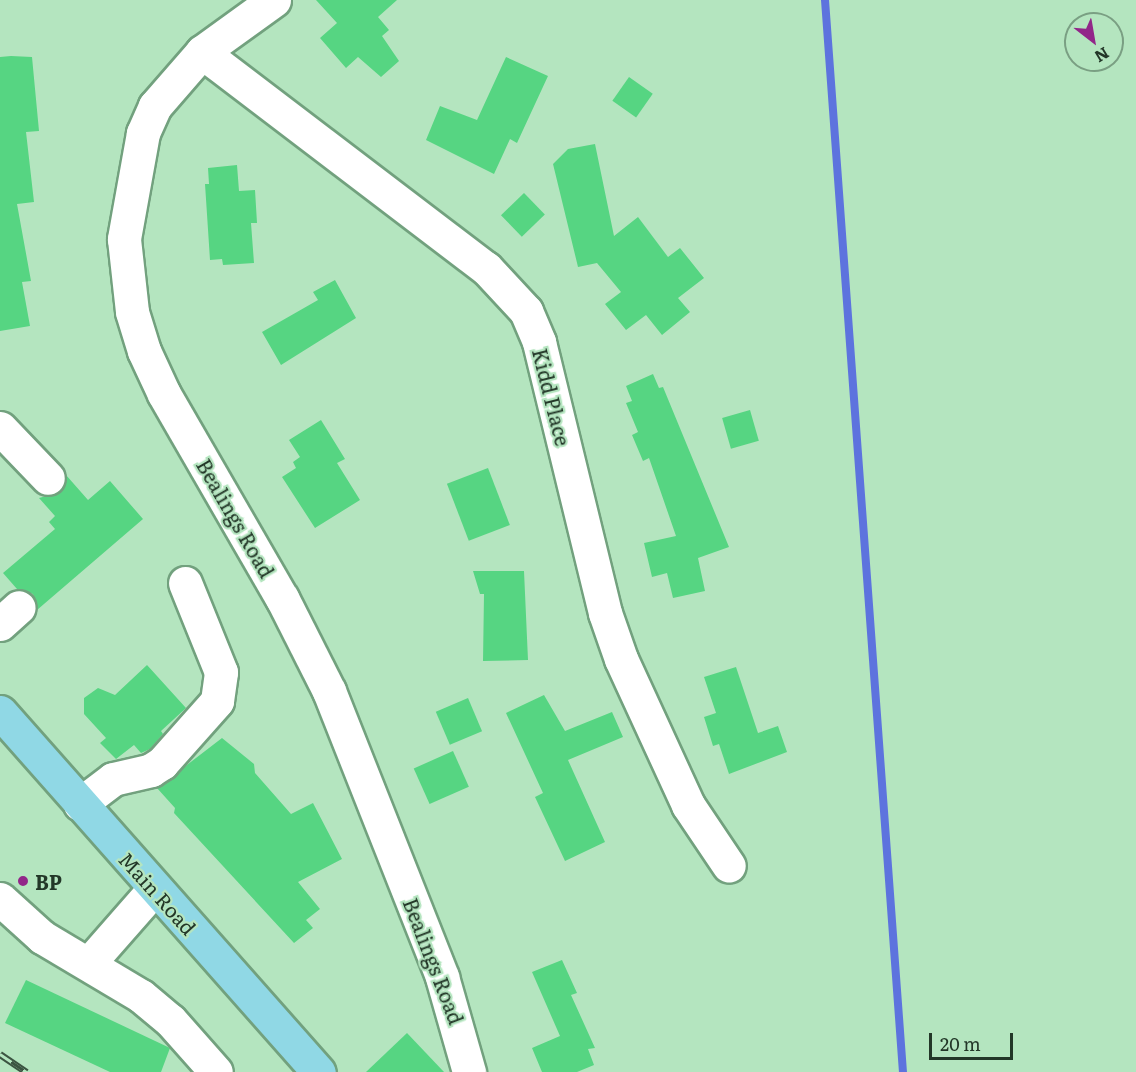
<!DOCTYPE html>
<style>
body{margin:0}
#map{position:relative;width:1136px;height:1072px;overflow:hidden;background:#b4e5bf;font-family:Literata,serif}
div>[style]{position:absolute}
.stream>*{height:8px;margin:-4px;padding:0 4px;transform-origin:4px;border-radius:4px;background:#5d73de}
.building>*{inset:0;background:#56d582;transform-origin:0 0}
.roads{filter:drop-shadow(2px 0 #72a17e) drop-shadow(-2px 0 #72a17e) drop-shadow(0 2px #72a17e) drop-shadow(0 -2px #72a17e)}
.minor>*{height:33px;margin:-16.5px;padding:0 16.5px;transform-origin:16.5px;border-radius:16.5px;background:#fff}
.major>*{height:33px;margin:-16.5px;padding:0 16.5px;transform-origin:16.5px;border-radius:16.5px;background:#90d8e5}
.rail>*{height:7px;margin-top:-3.5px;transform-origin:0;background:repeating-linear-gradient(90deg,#b4e5bf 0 14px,#3b5441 0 28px);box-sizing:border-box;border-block:2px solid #3b5441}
.dots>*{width:16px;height:16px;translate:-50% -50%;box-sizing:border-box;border:3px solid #b4e5bf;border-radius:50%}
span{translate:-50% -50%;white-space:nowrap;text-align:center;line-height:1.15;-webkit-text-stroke:4.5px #b4e5bf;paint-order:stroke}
.street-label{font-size:20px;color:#233728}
.poi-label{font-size:20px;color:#233728;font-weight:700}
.left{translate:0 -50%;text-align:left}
.north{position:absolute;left:1064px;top:12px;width:60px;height:60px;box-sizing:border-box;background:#b4e5bf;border:2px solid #7a9f83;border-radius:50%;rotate:149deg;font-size:16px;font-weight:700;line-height:24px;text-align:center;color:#233728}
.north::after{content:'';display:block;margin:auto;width:21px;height:27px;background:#922689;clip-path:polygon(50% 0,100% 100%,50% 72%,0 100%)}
.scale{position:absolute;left:929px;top:1033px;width:84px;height:27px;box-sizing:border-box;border:3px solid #233728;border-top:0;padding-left:8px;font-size:18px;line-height:21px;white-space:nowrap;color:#233728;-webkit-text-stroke:4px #b4e5bf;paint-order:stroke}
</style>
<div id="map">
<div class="stream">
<div style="left:825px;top:0;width:1075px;rotate:85.84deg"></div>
</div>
<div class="building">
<div style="clip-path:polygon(316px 0,397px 0,378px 17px,389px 30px,382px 36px,399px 61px,381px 77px,358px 57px,346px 68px,320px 38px,337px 23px)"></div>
<div style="clip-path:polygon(11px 56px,32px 57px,39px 131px,26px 132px,34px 202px,17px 204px,31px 281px,22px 282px,30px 326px,0 331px,0 57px)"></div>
<div style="clip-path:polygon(506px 57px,548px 76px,517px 143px,510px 139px,494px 174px,426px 140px,440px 106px,477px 120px)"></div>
<div style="left:629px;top:77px;width:29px;height:29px;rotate:35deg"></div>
<div style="clip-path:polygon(595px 144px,614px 236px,638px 217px,668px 257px,680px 248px,704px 278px,678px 298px,690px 312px,662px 335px,646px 315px,626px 330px,605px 304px,621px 292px,597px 263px,578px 267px,553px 164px,568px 149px)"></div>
<div style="clip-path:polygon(237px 165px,239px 191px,255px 190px,257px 223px,251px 223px,254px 263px,223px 265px,222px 259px,210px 260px,205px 184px,209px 184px,208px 168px)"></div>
<div style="left:524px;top:193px;width:30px;height:32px;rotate:46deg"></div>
<div style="clip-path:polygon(335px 280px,356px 318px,281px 365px,262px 332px,318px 300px,313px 292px)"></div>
<div style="clip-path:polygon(653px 374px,659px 388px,663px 387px,729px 547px,698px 558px,705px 591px,673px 598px,667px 573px,652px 577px,644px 543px,676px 536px,649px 458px,643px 461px,632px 435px,638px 432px,626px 403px,632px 401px,626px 386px)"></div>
<div style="left:750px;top:410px;width:32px;height:29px;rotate:74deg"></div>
<div style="clip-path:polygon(321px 420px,345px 459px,337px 463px,360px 500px,315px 528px,282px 477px,296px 468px,293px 462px,300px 457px,289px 440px)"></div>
<div style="left:488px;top:468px;width:61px;height:44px;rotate:69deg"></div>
<div style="clip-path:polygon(66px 475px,88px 500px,110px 481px,143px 519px,37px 610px,33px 594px,17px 589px,3px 573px,55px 529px,49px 522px,55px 516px,39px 498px,61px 492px)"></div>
<div style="clip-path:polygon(473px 571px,524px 571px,528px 660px,483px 661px,484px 594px,480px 594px)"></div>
<div style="clip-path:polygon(147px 665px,186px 708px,161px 731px,163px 734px,150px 749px,141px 753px,134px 745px,116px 759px,100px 743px,106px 738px,84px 714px,84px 698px,98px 688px,115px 695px)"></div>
<div style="clip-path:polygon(736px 667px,758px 733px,778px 726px,787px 752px,729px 774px,719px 744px,713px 746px,704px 717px,716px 713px,704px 677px)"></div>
<div style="clip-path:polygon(544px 695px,565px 731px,612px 712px,623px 737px,568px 760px,605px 842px,565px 861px,535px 797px,543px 793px,506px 713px)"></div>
<div style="left:468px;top:698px;width:36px;height:35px;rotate:67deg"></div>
<div style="clip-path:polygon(222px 738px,254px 764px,255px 773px,291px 814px,313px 803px,342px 859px,298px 882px,320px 909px,306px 920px,313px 928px,294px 943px,174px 813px,175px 808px,157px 788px)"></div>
<div style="left:453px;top:751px;width:39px;height:43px;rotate:66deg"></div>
<div style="clip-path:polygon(562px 960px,577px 993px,571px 995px,595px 1048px,588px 1049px,594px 1065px,577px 1072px,542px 1072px,532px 1048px,560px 1036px,532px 972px)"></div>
<div style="clip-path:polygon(26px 980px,170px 1048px,161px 1072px,110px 1072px,5px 1023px)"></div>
<div style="clip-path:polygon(407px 1033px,444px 1072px,366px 1072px)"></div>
</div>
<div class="roads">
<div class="minor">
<div style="left:274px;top:0;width:89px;rotate:144.2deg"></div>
<div style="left:202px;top:52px;width:72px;rotate:131deg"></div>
<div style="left:155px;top:106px;width:30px;rotate:114deg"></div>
<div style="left:143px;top:133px;width:108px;rotate:100.2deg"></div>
<div style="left:124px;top:239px;width:73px;rotate:83.7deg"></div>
<div style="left:132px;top:312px;width:41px;rotate:72.9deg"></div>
<div style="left:144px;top:351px;width:47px;rotate:65.1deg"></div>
<div style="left:164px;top:394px;width:236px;rotate:60deg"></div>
<div style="left:282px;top:598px;width:104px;rotate:63.2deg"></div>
<div style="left:329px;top:691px;width:308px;rotate:68.4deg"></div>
<div style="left:442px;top:977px;width:99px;rotate:74.1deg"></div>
<div style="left:202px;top:52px;width:357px;rotate:37.3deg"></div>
<div style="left:486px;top:268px;width:59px;rotate:47.1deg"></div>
<div style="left:526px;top:311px;width:34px;rotate:67deg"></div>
<div style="left:539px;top:342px;width:279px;rotate:76.3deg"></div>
<div style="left:605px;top:613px;width:49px;rotate:70.8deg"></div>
<div style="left:621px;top:659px;width:161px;rotate:65.3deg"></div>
<div style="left:688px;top:805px;width:73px;rotate:56.1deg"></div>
<div style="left:0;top:428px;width:69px;rotate:46.2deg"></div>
<div style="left:0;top:624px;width:25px;rotate:-42deg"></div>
<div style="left:80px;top:804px;width:41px;rotate:-37.1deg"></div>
<div style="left:113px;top:779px;width:39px;rotate:-13deg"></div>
<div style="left:151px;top:770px;width:13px;rotate:-32deg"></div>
<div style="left:162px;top:763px;width:83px;rotate:-48.4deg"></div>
<div style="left:217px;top:701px;width:29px;rotate:-82deg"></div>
<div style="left:221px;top:672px;width:96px;rotate:-112deg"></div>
<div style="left:0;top:899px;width:57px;rotate:42.1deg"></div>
<div style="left:42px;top:937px;width:115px;rotate:30.8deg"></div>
<div style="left:141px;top:996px;width:38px;rotate:40deg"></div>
<div style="left:170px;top:1020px;width:69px;rotate:48.5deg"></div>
<div style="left:90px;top:962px;width:97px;rotate:-48.8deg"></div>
</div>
<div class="major">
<div style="left:0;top:712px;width:481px;rotate:48.5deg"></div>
</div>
</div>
<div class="rail">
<div style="left:0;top:1054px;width:32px;rotate:34deg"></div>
</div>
<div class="dots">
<div style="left:23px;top:881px;background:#922689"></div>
</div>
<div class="street-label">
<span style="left:552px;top:397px;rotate:76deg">Kidd Place</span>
<span style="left:236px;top:518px;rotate:60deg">Bealings Road</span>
<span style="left:158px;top:893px;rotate:48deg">Main Road</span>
<span style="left:434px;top:961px;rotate:69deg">Bealings Road</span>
</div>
<div class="poi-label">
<span class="left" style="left:35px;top:881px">BP</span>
</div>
<div class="north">N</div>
<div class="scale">20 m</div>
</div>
